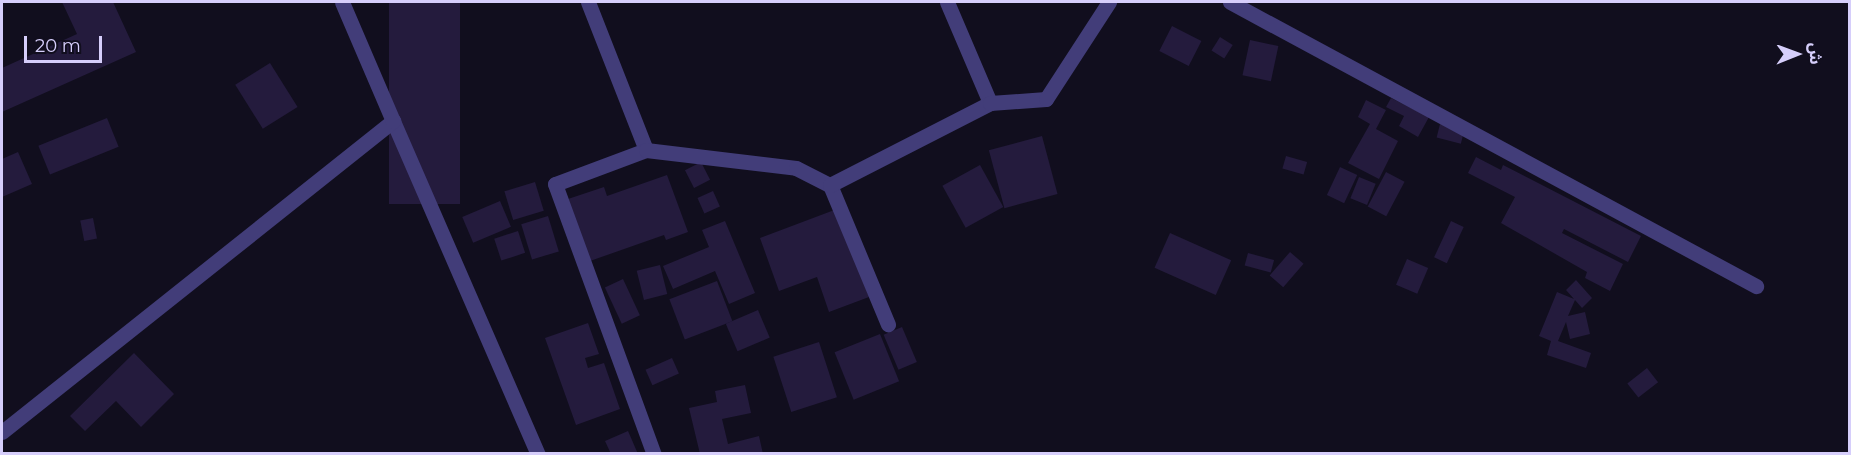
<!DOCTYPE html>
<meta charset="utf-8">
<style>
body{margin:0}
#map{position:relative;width:1851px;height:455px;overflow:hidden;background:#110e1e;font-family:Montserrat,"Noto Sans Arabic",sans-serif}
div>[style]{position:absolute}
.building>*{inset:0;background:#241b3d;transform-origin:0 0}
.minor>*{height:15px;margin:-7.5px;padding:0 7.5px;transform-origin:7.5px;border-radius:7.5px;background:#423d79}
.tertiary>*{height:15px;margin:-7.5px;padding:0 7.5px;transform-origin:7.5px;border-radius:7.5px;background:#423d79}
span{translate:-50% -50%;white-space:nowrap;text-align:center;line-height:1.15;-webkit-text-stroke:4.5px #110e1e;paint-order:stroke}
.frame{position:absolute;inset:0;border:3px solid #d6cefb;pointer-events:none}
.north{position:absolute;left:1767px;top:24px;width:60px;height:60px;-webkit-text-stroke:4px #110e1e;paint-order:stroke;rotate:89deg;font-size:16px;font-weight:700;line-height:24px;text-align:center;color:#d6cefb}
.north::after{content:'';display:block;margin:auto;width:21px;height:27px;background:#d6cefb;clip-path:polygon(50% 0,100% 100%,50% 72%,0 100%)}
.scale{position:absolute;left:24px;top:36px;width:78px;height:27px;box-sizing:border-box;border:3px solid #d6cefb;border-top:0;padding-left:8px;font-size:18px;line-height:21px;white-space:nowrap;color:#d6cefb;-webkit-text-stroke:4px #110e1e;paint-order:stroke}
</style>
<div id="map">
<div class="building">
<div style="clip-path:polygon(62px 2px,113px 2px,136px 52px,2px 112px,2px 68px,77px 34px)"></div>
<div style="left:389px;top:2px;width:71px;height:202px"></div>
<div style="left:1172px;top:26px;width:33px;height:28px;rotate:27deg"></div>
<div style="left:1220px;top:37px;width:15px;height:16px;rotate:32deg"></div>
<div style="left:1250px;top:40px;width:29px;height:36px;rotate:12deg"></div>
<div style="left:270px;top:63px;width:52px;height:41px;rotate:58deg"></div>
<div style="clip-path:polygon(1391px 98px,1429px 117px,1418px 137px,1399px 126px,1404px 116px,1386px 107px)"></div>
<div style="clip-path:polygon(1366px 100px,1386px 110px,1376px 129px,1398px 141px,1379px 179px,1348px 163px,1370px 124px,1358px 117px)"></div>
<div style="left:107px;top:118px;width:31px;height:74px;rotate:68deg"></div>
<div style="left:1440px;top:124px;width:25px;height:14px;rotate:14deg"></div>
<div style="left:1042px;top:136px;width:60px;height:55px;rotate:75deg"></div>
<div style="clip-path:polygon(18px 152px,32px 184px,2px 197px,2px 159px)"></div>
<div style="left:1286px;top:156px;width:22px;height:13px;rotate:16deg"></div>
<div style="clip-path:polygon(1476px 157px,1501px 170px,1503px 165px,1641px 236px,1628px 262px,1564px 229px,1562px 233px,1623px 264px,1610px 291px,1585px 278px,1587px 272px,1501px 223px,1515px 197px,1468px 173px)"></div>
<div style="left:701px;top:162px;width:20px;height:18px;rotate:63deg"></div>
<div style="left:980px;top:165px;width:48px;height:43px;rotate:61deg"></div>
<div style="left:1340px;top:167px;width:19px;height:31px;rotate:25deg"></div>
<div style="left:1386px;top:172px;width:21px;height:39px;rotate:28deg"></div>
<div style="clip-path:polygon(667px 175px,688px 232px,666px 240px,664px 235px,590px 261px,568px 199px,604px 187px,607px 196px)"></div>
<div style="left:1359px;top:177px;width:18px;height:23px;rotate:22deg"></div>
<div style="left:535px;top:182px;width:30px;height:32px;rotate:73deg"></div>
<div style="left:713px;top:191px;width:17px;height:17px;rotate:66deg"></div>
<div style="left:500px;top:201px;width:28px;height:41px;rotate:67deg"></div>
<div style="clip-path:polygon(837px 209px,869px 297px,829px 312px,817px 277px,779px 291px,760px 238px)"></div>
<div style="left:548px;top:216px;width:37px;height:28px;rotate:73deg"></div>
<div style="left:93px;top:218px;width:21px;height:13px;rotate:79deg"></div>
<div style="clip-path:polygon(725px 221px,755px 293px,729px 304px,715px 271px,673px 289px,663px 266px,709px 247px,702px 230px)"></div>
<div style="left:1451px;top:221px;width:14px;height:40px;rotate:25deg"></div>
<div style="left:518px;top:231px;width:23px;height:25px;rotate:72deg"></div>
<div style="left:1170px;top:233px;width:67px;height:38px;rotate:24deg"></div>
<div style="left:1290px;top:252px;width:18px;height:31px;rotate:41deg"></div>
<div style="left:1248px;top:253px;width:27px;height:13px;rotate:15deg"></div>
<div style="left:1407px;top:259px;width:23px;height:28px;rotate:23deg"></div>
<div style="left:660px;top:265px;width:30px;height:24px;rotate:76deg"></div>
<div style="left:623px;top:279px;width:40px;height:20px;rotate:65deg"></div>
<div style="clip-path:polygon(1576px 280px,1592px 298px,1582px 308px,1575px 300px,1568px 316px,1585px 312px,1590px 334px,1570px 339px,1566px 322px,1558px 341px,1591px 353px,1586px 368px,1547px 355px,1551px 341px,1539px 336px,1557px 292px,1574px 299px,1566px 290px)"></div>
<div style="left:717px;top:281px;width:43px;height:51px;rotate:69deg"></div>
<div style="left:758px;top:310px;width:30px;height:35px;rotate:67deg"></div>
<div style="clip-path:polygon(588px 323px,599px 354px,585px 358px,588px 368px,604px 363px,620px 409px,576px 425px,545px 338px)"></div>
<div style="left:902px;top:327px;width:38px;height:20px;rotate:67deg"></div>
<div style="left:880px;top:334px;width:51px;height:49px;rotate:68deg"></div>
<div style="left:819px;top:342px;width:58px;height:48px;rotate:72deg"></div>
<div style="clip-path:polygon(134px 353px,174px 394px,141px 427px,116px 401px,85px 431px,70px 416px)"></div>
<div style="left:672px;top:358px;width:17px;height:29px;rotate:66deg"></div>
<div style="left:1647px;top:368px;width:18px;height:25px;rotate:52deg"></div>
<div style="clip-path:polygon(745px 385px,751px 413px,722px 419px,728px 444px,759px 436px,763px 454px,700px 454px,689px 408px,717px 402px,715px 391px)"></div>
<div style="clip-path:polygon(628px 431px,638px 454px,611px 454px,605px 441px)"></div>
</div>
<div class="minor">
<div style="left:588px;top:2px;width:159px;rotate:68.6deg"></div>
<div style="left:646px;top:150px;width:97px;rotate:159.5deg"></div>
<div style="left:555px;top:184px;width:288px;rotate:69.9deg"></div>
<div style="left:947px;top:2px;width:110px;rotate:66.9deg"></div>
<div style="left:1230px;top:2px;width:598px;rotate:28.37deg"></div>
<div style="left:393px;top:121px;width:363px;rotate:66.5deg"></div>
<div style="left:646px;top:150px;width:151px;rotate:6.8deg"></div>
<div style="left:796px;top:168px;width:38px;rotate:27deg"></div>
<div style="left:830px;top:185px;width:151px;rotate:67.4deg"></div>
<div style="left:830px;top:185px;width:180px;rotate:-27.1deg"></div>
<div style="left:990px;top:103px;width:56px;rotate:-4.1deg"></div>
<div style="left:1046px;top:99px;width:116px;rotate:-57deg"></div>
</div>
<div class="tertiary">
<div style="left:2px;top:432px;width:500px;rotate:-38.5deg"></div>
<div style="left:393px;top:121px;width:129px;rotate:-113.2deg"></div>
</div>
<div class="frame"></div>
<div class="north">ش</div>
<div class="scale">20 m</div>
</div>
